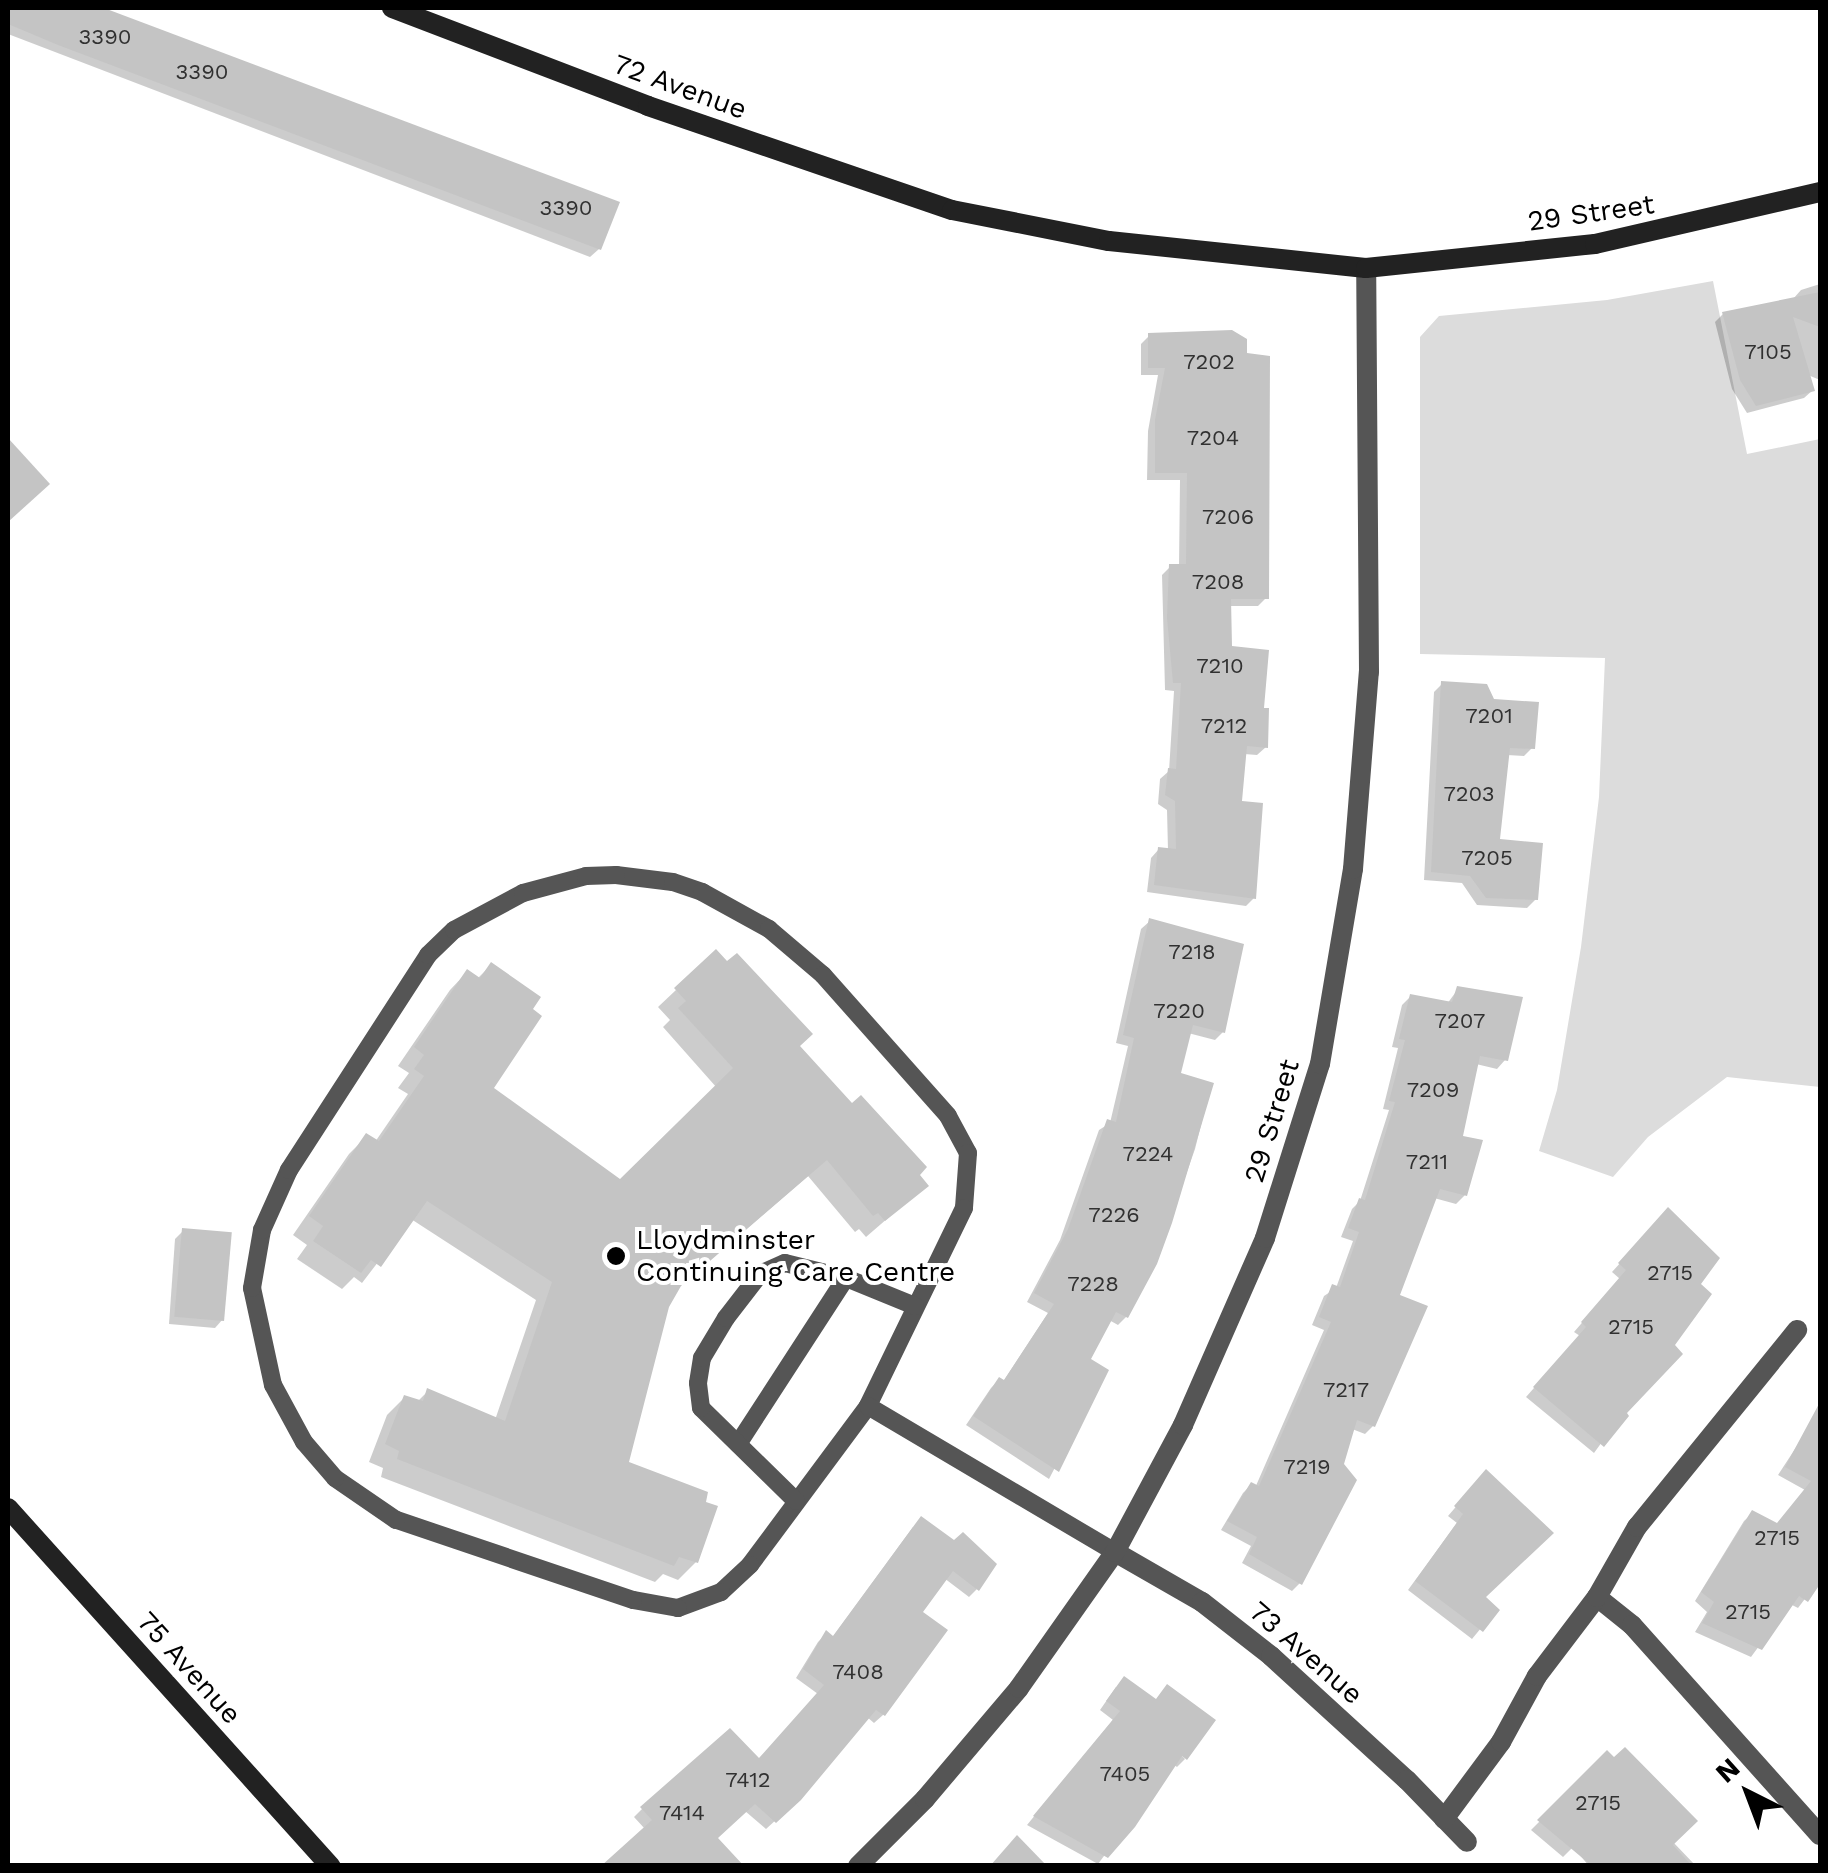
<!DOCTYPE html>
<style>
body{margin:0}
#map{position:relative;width:1828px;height:1873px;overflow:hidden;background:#fff;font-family:"Work Sans",sans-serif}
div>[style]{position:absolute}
.green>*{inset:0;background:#dcdcdc}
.shadow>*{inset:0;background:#0003}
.building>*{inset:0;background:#c4c4c4;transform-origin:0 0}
.lane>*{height:18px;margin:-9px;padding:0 9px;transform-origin:9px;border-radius:9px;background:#555}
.street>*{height:20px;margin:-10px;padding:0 10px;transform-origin:10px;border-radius:10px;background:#555}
.secondary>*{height:20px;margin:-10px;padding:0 10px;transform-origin:10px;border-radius:10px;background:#222}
.dots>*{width:28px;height:28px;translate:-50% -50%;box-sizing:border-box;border:5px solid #fff;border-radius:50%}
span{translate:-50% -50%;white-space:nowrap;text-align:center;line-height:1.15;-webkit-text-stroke:8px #fff;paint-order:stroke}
.number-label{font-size:22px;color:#313131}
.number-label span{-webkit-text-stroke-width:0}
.street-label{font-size:28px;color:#000}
.poi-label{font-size:28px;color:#000}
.left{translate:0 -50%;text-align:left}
.frame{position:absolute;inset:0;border:10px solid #000;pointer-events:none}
.north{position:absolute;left:1698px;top:1743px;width:100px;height:100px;-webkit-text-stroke:8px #fff;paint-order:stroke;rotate:318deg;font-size:28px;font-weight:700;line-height:40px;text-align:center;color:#000}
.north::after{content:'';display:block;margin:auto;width:35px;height:45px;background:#000;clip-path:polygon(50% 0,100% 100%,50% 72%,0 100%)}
</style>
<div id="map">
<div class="green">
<div style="clip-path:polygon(1713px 281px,1747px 454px,1820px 439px,1820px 1087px,1727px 1077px,1648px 1137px,1613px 1177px,1539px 1151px,1557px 1090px,1581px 947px,1599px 797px,1605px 658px,1420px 654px,1420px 337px,1439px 316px,1607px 300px)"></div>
</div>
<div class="shadow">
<div style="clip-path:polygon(8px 8px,98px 8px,617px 203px,599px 249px,590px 257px,8px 34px)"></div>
<div style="clip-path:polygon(1820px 284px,1820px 380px,1808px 375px,1813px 390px,1804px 398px,1747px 413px,1732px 389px,1715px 322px,1723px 314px,1793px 299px,1801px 290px)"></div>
<div style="clip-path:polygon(1231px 333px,1266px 598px,1258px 606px,1229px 606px,1230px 649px,1261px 710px,1266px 747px,1257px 755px,1244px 754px,1239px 803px,1254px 898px,1246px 906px,1147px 892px,1151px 858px,1159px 849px,1168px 851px,1167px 810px,1158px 804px,1160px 779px,1169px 771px,1174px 691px,1165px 690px,1162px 575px,1170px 567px,1179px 566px,1180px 480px,1147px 480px,1148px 431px,1158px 375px,1141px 375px,1141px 344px,1149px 336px)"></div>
<div style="clip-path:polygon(1442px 684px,1492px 701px,1532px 748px,1524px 756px,1507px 755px,1498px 841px,1536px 899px,1527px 908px,1477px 905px,1462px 883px,1424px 880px,1434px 692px)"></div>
<div style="clip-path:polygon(1150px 921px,1223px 1032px,1215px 1040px,1188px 1033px,1178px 1075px,1211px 1085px,1195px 1149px,1155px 1263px,1126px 1317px,1118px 1325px,1109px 1320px,1088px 1360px,1105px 1371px,1049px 1479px,966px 1425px,991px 1388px,999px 1380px,1003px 1382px,1048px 1313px,1027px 1302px,1060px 1240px,1099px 1130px,1110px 1123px,1128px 1046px,1116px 1043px,1141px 929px)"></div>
<div style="clip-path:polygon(491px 965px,491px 1089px,620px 1182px,717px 1088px,663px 1027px,670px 1020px,658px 1007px,676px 990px,797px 1047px,925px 1186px,866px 1237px,859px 1229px,855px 1232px,808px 1176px,676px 1289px,667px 1306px,626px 1464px,696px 1562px,678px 1580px,663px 1574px,655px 1582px,381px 1477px,383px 1468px,369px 1462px,387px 1415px,404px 1398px,417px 1402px,428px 1391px,495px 1420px,536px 1300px,411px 1219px,362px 1283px,354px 1277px,342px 1289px,297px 1259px,307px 1245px,293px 1235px,349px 1154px,367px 1136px,375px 1142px,408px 1094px,398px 1088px,409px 1073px,398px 1066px,450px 990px,467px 972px,477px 979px)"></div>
<div style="clip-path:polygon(1458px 989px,1505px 1060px,1497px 1069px,1476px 1064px,1460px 1138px,1465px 1195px,1456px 1204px,1434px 1198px,1397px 1297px,1373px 1426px,1365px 1434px,1352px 1429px,1300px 1583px,1292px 1591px,1242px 1563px,1251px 1546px,1221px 1530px,1243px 1493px,1251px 1485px,1255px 1488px,1324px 1330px,1312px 1325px,1324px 1296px,1336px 1288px,1353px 1241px,1341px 1237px,1352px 1209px,1360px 1201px,1389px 1110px,1383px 1109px,1398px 1048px,1392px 1047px,1402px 1005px,1411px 996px,1447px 1004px)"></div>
<div style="clip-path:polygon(1660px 1219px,1623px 1413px,1594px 1453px,1526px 1397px,1580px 1336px,1574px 1332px,1620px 1279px,1612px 1272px)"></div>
<div style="clip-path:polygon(183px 1231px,223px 1319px,215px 1328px,169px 1324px,175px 1239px)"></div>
<div style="clip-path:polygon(1808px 1429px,1820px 1435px,1820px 1579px,1798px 1608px,1790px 1604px,1751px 1657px,1695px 1632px,1707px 1612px,1695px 1601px,1744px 1521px,1753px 1513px,1777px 1525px,1805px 1490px,1778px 1475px)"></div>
<div style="clip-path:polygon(1478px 1481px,1483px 1598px,1496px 1610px,1472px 1639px,1408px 1590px,1457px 1523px,1448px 1516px)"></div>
<div style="clip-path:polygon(913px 1527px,977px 1589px,969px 1597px,944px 1578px,919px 1612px,945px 1631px,883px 1715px,874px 1723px,867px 1717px,799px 1799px,766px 1829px,745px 1811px,645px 1829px,634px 1817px,642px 1809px,758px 1761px,818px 1694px,796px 1678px,818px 1642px,826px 1634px,832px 1638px)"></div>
<div style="clip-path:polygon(1116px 1687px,1185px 1759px,1177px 1767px,1173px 1764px,1098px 1864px,1027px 1825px,1113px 1720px,1100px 1710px)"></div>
<div style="clip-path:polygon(1607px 1754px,1673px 1842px,1696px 1866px,1589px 1866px,1573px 1847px,1563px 1857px,1531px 1830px)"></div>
</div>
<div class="building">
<div style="clip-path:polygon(8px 8px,104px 8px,620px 202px,601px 250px,58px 45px,8px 24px)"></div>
<div style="clip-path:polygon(1820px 292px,1820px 327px,1793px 317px,1815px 391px,1756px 406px,1740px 380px,1722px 312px)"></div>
<div style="clip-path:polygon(1232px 330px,1247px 339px,1247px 353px,1270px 356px,1269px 599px,1231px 599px,1232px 646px,1269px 650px,1264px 708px,1269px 708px,1268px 748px,1247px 746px,1242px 801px,1263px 803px,1256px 899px,1154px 885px,1158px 847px,1176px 849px,1175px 801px,1165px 795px,1168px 768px,1176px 769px,1181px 683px,1173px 683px,1167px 618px,1169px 564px,1186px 564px,1187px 473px,1155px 473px,1155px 420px,1165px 368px,1148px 368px,1148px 333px)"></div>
<div style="clip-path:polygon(8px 438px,50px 484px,8px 522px)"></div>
<div style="clip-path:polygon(1441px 681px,1487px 684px,1494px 699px,1539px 702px,1535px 749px,1510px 748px,1500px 839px,1543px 843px,1538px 900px,1486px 898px,1470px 876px,1431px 872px)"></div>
<div style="clip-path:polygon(1149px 918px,1244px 944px,1225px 1033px,1193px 1025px,1181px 1073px,1214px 1083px,1172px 1223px,1157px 1264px,1128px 1318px,1116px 1312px,1091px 1359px,1109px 1370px,1059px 1472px,973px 1416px,999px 1377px,1004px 1380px,1054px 1304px,1034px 1293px,1068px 1229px,1107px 1119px,1116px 1122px,1134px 1038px,1123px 1035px)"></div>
<div style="clip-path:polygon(716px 949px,727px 961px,737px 953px,813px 1034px,800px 1046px,852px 1103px,861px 1095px,927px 1167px,920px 1175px,929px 1186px,885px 1221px,878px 1213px,873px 1216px,827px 1160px,681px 1286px,669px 1307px,629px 1462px,708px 1492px,706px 1502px,718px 1506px,698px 1563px,679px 1557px,674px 1566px,397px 1459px,399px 1451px,385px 1444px,404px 1395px,423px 1401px,427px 1388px,505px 1421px,552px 1282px,427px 1201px,381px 1267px,371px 1260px,361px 1273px,313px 1241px,323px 1226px,309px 1216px,366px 1133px,379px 1141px,424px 1076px,414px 1069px,424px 1055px,414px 1047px,467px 969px,480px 978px,491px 962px,541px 997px,533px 1009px,542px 1016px,494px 1088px,620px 1179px,733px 1068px,678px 1008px,686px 1001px,674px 988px)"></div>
<div style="clip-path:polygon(1457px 986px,1523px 997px,1508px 1061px,1480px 1056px,1463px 1136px,1483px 1140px,1467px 1196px,1440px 1189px,1400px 1295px,1428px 1306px,1375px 1427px,1357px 1420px,1344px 1464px,1357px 1480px,1302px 1585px,1249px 1554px,1257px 1537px,1227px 1521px,1251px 1482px,1259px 1486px,1331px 1322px,1319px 1317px,1332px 1284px,1340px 1287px,1359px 1232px,1348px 1228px,1359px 1198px,1365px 1200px,1395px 1102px,1389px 1101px,1405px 1040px,1399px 1039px,1410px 994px,1452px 1002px)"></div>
<div style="clip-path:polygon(1668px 1207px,1720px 1258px,1701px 1284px,1712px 1294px,1675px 1345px,1683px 1354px,1627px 1413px,1629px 1416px,1604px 1447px,1533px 1387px,1586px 1327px,1581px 1322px,1626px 1270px,1618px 1263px)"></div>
<div style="left:182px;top:1228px;width:50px;height:89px;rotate:5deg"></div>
<div style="clip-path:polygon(1820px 1402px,1820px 1584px,1808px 1602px,1799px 1596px,1762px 1650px,1702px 1623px,1714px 1602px,1701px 1592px,1752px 1510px,1777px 1523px,1811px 1481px,1785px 1467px)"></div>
<div style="clip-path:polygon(1486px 1469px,1554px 1533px,1486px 1597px,1500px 1610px,1483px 1632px,1415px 1581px,1463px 1514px,1454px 1506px)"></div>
<div style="clip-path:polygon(921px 1516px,954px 1540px,963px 1532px,997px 1564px,979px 1591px,953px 1571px,923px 1612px,948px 1630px,885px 1716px,876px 1710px,801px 1800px,776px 1823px,755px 1804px,718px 1838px,744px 1866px,601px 1866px,652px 1820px,640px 1807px,730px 1728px,759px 1758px,824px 1685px,803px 1669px,826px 1630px,833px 1636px)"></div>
<div style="clip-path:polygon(1124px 1676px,1156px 1699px,1167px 1684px,1216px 1720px,1187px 1760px,1182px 1756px,1135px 1827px,1108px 1858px,1033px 1816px,1120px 1711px,1106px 1701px)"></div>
<div style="clip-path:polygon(1625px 1747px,1698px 1821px,1673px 1845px,1692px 1866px,1592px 1866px,1537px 1820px,1607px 1750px,1614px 1757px)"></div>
<div style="clip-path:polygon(1017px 1835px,1047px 1866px,990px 1866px)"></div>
</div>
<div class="lane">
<div style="left:616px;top:875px;width:57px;rotate:7deg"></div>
<div style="left:673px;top:882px;width:31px;rotate:19deg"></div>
<div style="left:702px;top:892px;width:77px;rotate:28.9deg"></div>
<div style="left:769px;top:929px;width:71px;rotate:40.4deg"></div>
<div style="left:823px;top:975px;width:188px;rotate:48.4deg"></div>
<div style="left:948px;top:1116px;width:42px;rotate:61.6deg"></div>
<div style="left:968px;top:1153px;width:55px;rotate:94.2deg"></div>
<div style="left:964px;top:1208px;width:220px;rotate:115.9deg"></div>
<div style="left:868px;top:1406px;width:198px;rotate:126.6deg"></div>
<div style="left:750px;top:1565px;width:40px;rotate:137deg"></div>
<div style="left:721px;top:1592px;width:46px;rotate:159.6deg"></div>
<div style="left:678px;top:1608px;width:46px;rotate:-169.9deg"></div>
<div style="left:633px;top:1600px;width:250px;rotate:-161.3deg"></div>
<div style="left:396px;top:1520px;width:74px;rotate:-145.5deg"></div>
<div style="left:335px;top:1478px;width:48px;rotate:-130.7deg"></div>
<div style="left:304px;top:1442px;width:65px;rotate:-118.5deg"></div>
<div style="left:273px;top:1385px;width:99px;rotate:-102.2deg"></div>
<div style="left:252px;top:1288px;width:59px;rotate:-80.2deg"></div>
<div style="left:262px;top:1230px;width:66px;rotate:-65.8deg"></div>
<div style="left:289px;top:1170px;width:256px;rotate:-57.1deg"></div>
<div style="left:428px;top:955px;width:36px;rotate:-44deg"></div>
<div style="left:454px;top:930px;width:78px;rotate:-28.2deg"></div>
<div style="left:523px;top:893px;width:65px;rotate:-15.1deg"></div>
<div style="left:586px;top:876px;width:30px;rotate:-2deg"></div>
<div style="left:868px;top:1406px;width:287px;rotate:30.6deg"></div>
<div style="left:738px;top:1444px;width:198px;rotate:-57deg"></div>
<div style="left:796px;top:1501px;width:133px;rotate:-135.6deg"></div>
<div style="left:701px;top:1408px;width:25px;rotate:-97deg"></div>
<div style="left:698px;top:1383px;width:25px;rotate:-81deg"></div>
<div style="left:702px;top:1358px;width:47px;rotate:-59deg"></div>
<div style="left:726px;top:1318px;width:56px;rotate:-52.3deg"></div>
<div style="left:760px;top:1274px;width:27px;rotate:-24deg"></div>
<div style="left:785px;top:1263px;width:63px;rotate:13.8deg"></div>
<div style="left:846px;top:1278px;width:74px;rotate:22.1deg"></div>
</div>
<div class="street">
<div style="left:1115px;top:1552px;width:100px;rotate:29.9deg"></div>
<div style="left:1202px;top:1602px;width:88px;rotate:38deg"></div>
<div style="left:1271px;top:1656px;width:184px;rotate:42.4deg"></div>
<div style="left:1407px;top:1780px;width:86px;rotate:45.9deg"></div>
<div style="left:1597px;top:1597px;width:45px;rotate:38.7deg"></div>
<div style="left:1632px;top:1625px;width:282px;rotate:48.2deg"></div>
<div style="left:1444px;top:1819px;width:96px;rotate:-53.5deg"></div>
<div style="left:1501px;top:1742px;width:75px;rotate:-61.4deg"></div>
<div style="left:1537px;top:1676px;width:99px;rotate:-52.8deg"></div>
<div style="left:1597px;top:1597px;width:81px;rotate:-60.3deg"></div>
<div style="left:1637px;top:1527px;width:254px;rotate:-50.9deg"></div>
<div style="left:858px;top:1866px;width:95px;rotate:-45deg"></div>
<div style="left:925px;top:1799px;width:145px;rotate:-49.7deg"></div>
<div style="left:1019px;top:1688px;width:166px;rotate:-54.8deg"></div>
<div style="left:1115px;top:1552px;width:144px;rotate:-61.8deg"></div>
<div style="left:1183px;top:1425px;width:204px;rotate:-66.3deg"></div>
<div style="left:1265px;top:1238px;width:182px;rotate:-72.5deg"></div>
<div style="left:1320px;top:1064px;width:198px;rotate:-80.4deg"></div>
<div style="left:1353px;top:869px;width:198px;rotate:-85.4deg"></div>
<div style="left:1369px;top:672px;width:404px;rotate:-90.4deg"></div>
</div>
<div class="secondary">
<div style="left:392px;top:8px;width:274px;rotate:20.9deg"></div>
<div style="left:648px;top:106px;width:321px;rotate:18.9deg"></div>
<div style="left:952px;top:210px;width:160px;rotate:11.2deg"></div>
<div style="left:1109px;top:241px;width:258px;rotate:6deg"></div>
<div style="left:1366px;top:268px;width:230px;rotate:-6deg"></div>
<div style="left:1595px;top:244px;width:231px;rotate:-13deg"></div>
<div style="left:8px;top:1508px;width:482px;rotate:48deg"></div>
</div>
<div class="dots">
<div style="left:616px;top:1256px;background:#000"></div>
</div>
<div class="number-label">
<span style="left:105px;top:37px">3390</span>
<span style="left:202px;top:72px">3390</span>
<span style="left:566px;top:208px">3390</span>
<span style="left:1768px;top:352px">7105</span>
<span style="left:1209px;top:362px">7202</span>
<span style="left:1213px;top:438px">7204</span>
<span style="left:1228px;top:517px">7206</span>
<span style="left:1218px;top:582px">7208</span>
<span style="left:1220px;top:666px">7210</span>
<span style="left:1489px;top:716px">7201</span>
<span style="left:1224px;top:726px">7212</span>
<span style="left:1469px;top:794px">7203</span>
<span style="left:1487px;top:858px">7205</span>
<span style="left:1192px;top:952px">7218</span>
<span style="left:1179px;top:1011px">7220</span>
<span style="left:1460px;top:1021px">7207</span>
<span style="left:1433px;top:1090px">7209</span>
<span style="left:1148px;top:1154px">7224</span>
<span style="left:1427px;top:1162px">7211</span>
<span style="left:1114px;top:1215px">7226</span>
<span style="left:1670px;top:1273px">2715</span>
<span style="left:1093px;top:1284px">7228</span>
<span style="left:1631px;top:1327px">2715</span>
<span style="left:1346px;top:1390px">7217</span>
<span style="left:1307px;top:1467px">7219</span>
<span style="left:1777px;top:1538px">2715</span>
<span style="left:1748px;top:1612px">2715</span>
<span style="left:858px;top:1672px">7408</span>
<span style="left:1125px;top:1774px">7405</span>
<span style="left:748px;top:1780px">7412</span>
<span style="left:1598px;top:1803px">2715</span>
<span style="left:682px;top:1813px">7414</span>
</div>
<div class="street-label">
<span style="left:680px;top:87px;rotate:20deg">72 Avenue</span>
<span style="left:1591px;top:213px;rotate:-8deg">29 Street</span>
<span style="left:1272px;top:1121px;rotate:-73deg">29 Street</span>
<span style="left:1306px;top:1653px;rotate:41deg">73 Avenue</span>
<span style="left:189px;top:1668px;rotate:48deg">75 Avenue</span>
</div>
<div class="poi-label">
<span class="left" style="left:636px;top:1256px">Lloydminster<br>Continuing Care Centre</span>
</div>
<div class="frame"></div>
<div class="north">N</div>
</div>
